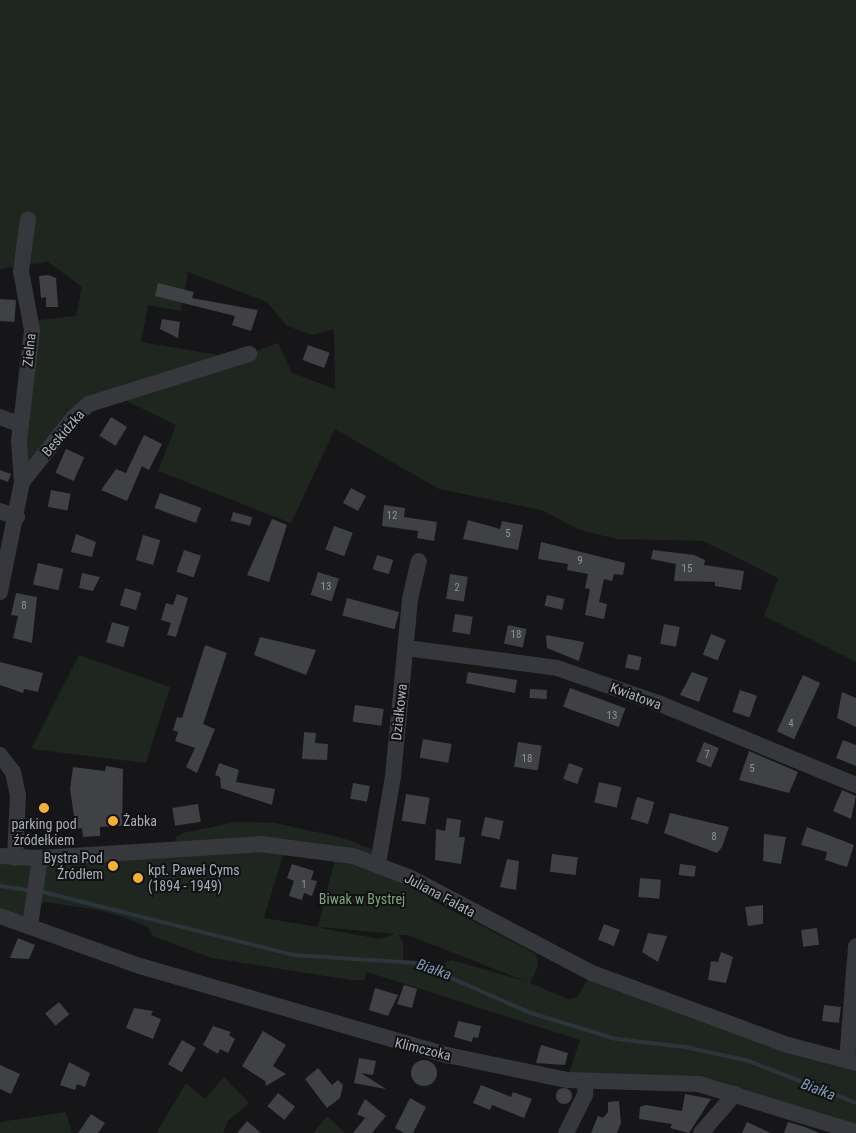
<!DOCTYPE html>
<meta charset="utf-8">
<style>
body{margin:0}
#map{position:relative;width:856px;height:1133px;overflow:hidden;background:#161618;font-family:"Roboto Condensed",sans-serif}
div>[style]{position:absolute}
.green>*{inset:0;background:#1e261f}
.stream>*{height:4px;margin:-2px;padding:0 2px;transform-origin:2px;border-radius:2px;background:#2c353c}
.building>*{inset:0;background:#404145;transform-origin:0 0}
.round{border-radius:50%}
.minor>*{height:16px;margin:-8px;padding:0 8px;transform-origin:8px;border-radius:8px;background:#37383d}
.dots>*{width:14px;height:14px;translate:-50% -50%;box-sizing:border-box;border:2px solid #111113;border-radius:50%}
span{translate:-50% -50%;white-space:nowrap;text-align:center;line-height:1.15;-webkit-text-stroke:4px #111113;paint-order:stroke}
.number-label{font-size:11px;color:#8e929b}
.number-label span{-webkit-text-stroke-width:0}
.street-label{font-size:14px;color:#a8adb8}
.poi-label{font-size:14px;color:#a8adb8}
.left{translate:0 -50%;text-align:left}
.right{translate:-100% -50%;text-align:right}
.park-label{font-size:14px;color:#7fa381}
.water-label{font-size:15px;color:#7f9bb3;font-style:italic}
</style>
<div id="map">
<div class="green">
<div style="clip-path:polygon(evenodd,0 0,856px 0,856px 662px,764px 616px,778px 578px,703px 541px,616px 539px,580px 530px,541px 510px,439px 489px,335px 429px,291px 523px,158px 471px,176px 425px,116px 396px,88px 404px,22px 482px,31px 321px,76px 316px,82px 287px,48px 262px,0 269px,0 0,188px 272px,267px 302px,287px 326px,312px 335px,334px 329px,335px 389px,292px 373px,278px 343px,237px 358px,141px 342px,148px 305px,181px 311px,188px 272px)"></div>
<div style="clip-path:polygon(79px 655px,170px 687px,146px 763px,31px 749px)"></div>
<div style="clip-path:polygon(evenodd,236px 822px,275px 823px,343px 838px,374px 850px,378px 864px,286px 845px,264px 918px,318px 927px,335px 859px,413px 885px,432px 900px,536px 954px,538px 966px,530px 983px,568px 999px,577px 997px,592px 973px,856px 1063px,856px 1132px,735px 1094px,567px 1080px,580px 1040px,367px 972px,364px 980px,351px 980px,212px 958px,152px 936px,148px 927px,123px 917px,98px 910px,45px 902px,33px 907px,30px 926px,0 916px,0 856px,177px 848px,176px 837px,183px 833px,236px 822px,321px 928px,322px 927px,395px 934px,379px 939px,321px 928px,236px 822px,398px 935px,408px 935px,528px 982px,451px 960px,433px 968px,403px 961px,403px 941px,398px 935px)"></div>
<div style="clip-path:polygon(224px 1077px,249px 1103px,228px 1121px,223px 1133px,156px 1133px,186px 1083px,205px 1099px)"></div>
<div style="clip-path:polygon(66px 1112px,72px 1133px,0 1133px,0 1122px)"></div>
<div style="clip-path:polygon(327px 1116px,345px 1133px,313px 1133px)"></div>
</div>
<div class="stream">
<div style="left:0;top:886px;width:30px;rotate:8deg"></div>
<div style="left:39px;top:891px;width:262px;rotate:14.1deg"></div>
<div style="left:293px;top:955px;width:124px;rotate:3.7deg"></div>
<div style="left:417px;top:963px;width:124px;rotate:23.7deg"></div>
<div style="left:531px;top:1013px;width:89px;rotate:17deg"></div>
<div style="left:616px;top:1039px;width:69px;rotate:6.6deg"></div>
<div style="left:685px;top:1047px;width:66px;rotate:12.3deg"></div>
<div style="left:749px;top:1061px;width:115px;rotate:21.4deg"></div>
</div>
<div class="building">
<div style="clip-path:polygon(48px 275px,56px 278px,58px 307px,46px 307px,46px 297px,41px 298px,39px 276px)"></div>
<div style="clip-path:polygon(158px 283px,194px 292px,192px 298px,258px 310px,251px 331px,232px 325px,235px 316px,155px 296px)"></div>
<div style="left:0;top:299px;width:16px;height:22px;rotate:4deg"></div>
<div style="clip-path:polygon(162px 319px,180px 322px,178px 338px,160px 329px)"></div>
<div style="left:308px;top:345px;width:23px;height:16px;rotate:20deg"></div>
<div style="left:111px;top:417px;width:19px;height:22px;rotate:32deg"></div>
<div style="clip-path:polygon(144px 435px,162px 444px,149px 470px,142px 466px,127px 501px,101px 490px,116px 469px,126px 473px)"></div>
<div style="left:66px;top:449px;width:20px;height:26px;rotate:24deg"></div>
<div style="clip-path:polygon(0 470px,11px 474px,8px 482px,0 479px)"></div>
<div style="left:351px;top:488px;width:17px;height:17px;rotate:28deg"></div>
<div style="left:51px;top:490px;width:20px;height:17px;rotate:11deg"></div>
<div style="left:160px;top:493px;width:44px;height:16px;rotate:20deg"></div>
<div style="clip-path:polygon(384px 505px,405px 508px,404px 517px,437px 522px,434px 541px,417px 538px,418px 531px,382px 526px)"></div>
<div style="left:233px;top:512px;width:20px;height:9px;rotate:15deg"></div>
<div style="clip-path:polygon(272px 519px,287px 525px,269px 582px,247px 575px)"></div>
<div style="clip-path:polygon(468px 520px,500px 529px,502px 521px,523px 525px,518px 550px,463px 539px)"></div>
<div style="left:334px;top:526px;width:20px;height:25px;rotate:20deg"></div>
<div style="clip-path:polygon(76px 534px,96px 542px,92px 557px,71px 552px)"></div>
<div style="left:143px;top:535px;width:18px;height:26px;rotate:16deg"></div>
<div style="clip-path:polygon(541px 542px,625px 563px,623px 575px,614px 574px,612px 581px,604px 579px,599px 602px,607px 604px,604px 619px,585px 615px,590px 589px,585px 588px,588px 574px,567px 570px,568px 564px,538px 559px)"></div>
<div style="left:184px;top:550px;width:18px;height:23px;rotate:19deg"></div>
<div style="clip-path:polygon(653px 550px,694px 555px,705px 560px,704px 565px,744px 571px,741px 590px,715px 586px,715px 582px,674px 581px,676px 564px,651px 559px)"></div>
<div style="left:377px;top:555px;width:17px;height:15px;rotate:17deg"></div>
<div style="left:38px;top:563px;width:26px;height:22px;rotate:13deg"></div>
<div style="left:318px;top:572px;width:22px;height:24px;rotate:18deg"></div>
<div style="clip-path:polygon(82px 573px,100px 577px,93px 591px,79px 588px)"></div>
<div style="left:450px;top:574px;width:18px;height:25px;rotate:9deg"></div>
<div style="left:125px;top:588px;width:17px;height:18px;rotate:17deg"></div>
<div style="clip-path:polygon(16px 593px,37px 597px,32px 643px,13px 638px,18px 616px,11px 615px)"></div>
<div style="clip-path:polygon(177px 594px,188px 598px,176px 637px,167px 635px,171px 623px,161px 620px,166px 603px,173px 605px)"></div>
<div style="left:547px;top:595px;width:18px;height:11px;rotate:13deg"></div>
<div style="left:347px;top:598px;width:54px;height:18px;rotate:15deg"></div>
<div style="left:455px;top:614px;width:18px;height:18px;rotate:9deg"></div>
<div style="left:112px;top:622px;width:18px;height:21px;rotate:16deg"></div>
<div style="left:664px;top:624px;width:16px;height:20px;rotate:11deg"></div>
<div style="left:508px;top:625px;width:19px;height:19px;rotate:12deg"></div>
<div style="left:711px;top:634px;width:16px;height:22px;rotate:22deg"></div>
<div style="clip-path:polygon(546px 635px,584px 642px,579px 661px,547px 648px)"></div>
<div style="clip-path:polygon(260px 637px,316px 650px,306px 675px,254px 655px)"></div>
<div style="clip-path:polygon(205px 645px,227px 653px,203px 724px,215px 729px,197px 773px,186px 767px,195px 748px,175px 741px,178px 732px,173px 730px,177px 717px,182px 718px)"></div>
<div style="left:628px;top:654px;width:14px;height:14px;rotate:12deg"></div>
<div style="clip-path:polygon(0 662px,43px 673px,38px 692px,24px 689px,23px 693px,0 685px)"></div>
<div style="clip-path:polygon(468px 672px,517px 680px,515px 693px,466px 683px)"></div>
<div style="clip-path:polygon(692px 672px,708px 678px,699px 702px,680px 695px)"></div>
<div style="left:803px;top:675px;width:19px;height:62px;rotate:25deg"></div>
<div style="left:570px;top:688px;width:59px;height:20px;rotate:20deg"></div>
<div style="left:530px;top:689px;width:17px;height:9px;rotate:3deg"></div>
<div style="left:740px;top:690px;width:18px;height:23px;rotate:19deg"></div>
<div style="clip-path:polygon(842px 692px,856px 698px,856px 727px,837px 718px)"></div>
<div style="left:355px;top:705px;width:29px;height:17px;rotate:8deg"></div>
<div style="clip-path:polygon(304px 732px,316px 733px,315px 743px,328px 744px,327px 760px,302px 759px)"></div>
<div style="left:423px;top:739px;width:29px;height:19px;rotate:10deg"></div>
<div style="clip-path:polygon(843px 740px,856px 745px,856px 766px,836px 758px)"></div>
<div style="left:518px;top:742px;width:24px;height:25px;rotate:9deg"></div>
<div style="left:704px;top:742px;width:16px;height:21px;rotate:22deg"></div>
<div style="clip-path:polygon(749px 751px,798px 772px,789px 793px,739px 780px)"></div>
<div style="clip-path:polygon(219px 763px,239px 770px,236px 782px,275px 789px,272px 805px,221px 788px,220px 777px,215px 775px)"></div>
<div style="left:569px;top:763px;width:15px;height:17px;rotate:20deg"></div>
<div style="clip-path:polygon(106px 766px,123px 769px,122px 826px,100px 827px,100px 836px,83px 837px,82px 828px,76px 829px,70px 789px,73px 767px,105px 771px)"></div>
<div style="left:599px;top:782px;width:23px;height:21px;rotate:13deg"></div>
<div style="left:353px;top:783px;width:17px;height:16px;rotate:10deg"></div>
<div style="clip-path:polygon(842px 790px,856px 796px,851px 819px,833px 811px)"></div>
<div style="left:406px;top:794px;width:24px;height:27px;rotate:9deg"></div>
<div style="left:637px;top:797px;width:18px;height:23px;rotate:16deg"></div>
<div style="left:198px;top:804px;width:18px;height:26px;rotate:81deg"></div>
<div style="clip-path:polygon(670px 813px,729px 827px,722px 847px,717px 853px,664px 833px)"></div>
<div style="left:485px;top:817px;width:19px;height:19px;rotate:12deg"></div>
<div style="clip-path:polygon(447px 818px,461px 820px,459px 837px,465px 837px,461px 864px,435px 860px,436px 829px,445px 831px)"></div>
<div style="clip-path:polygon(807px 827px,854px 845px,847px 867px,825px 860px,827px 852px,801px 845px)"></div>
<div style="clip-path:polygon(764px 834px,786px 837px,781px 864px,763px 861px)"></div>
<div style="left:552px;top:854px;width:26px;height:18px;rotate:7deg"></div>
<div style="clip-path:polygon(507px 859px,519px 861px,516px 890px,500px 887px)"></div>
<div style="clip-path:polygon(292px 864px,314px 871px,311px 880px,317px 881px,312px 896px,304px 893px,302px 900px,289px 896px,294px 881px,287px 878px)"></div>
<div style="left:680px;top:864px;width:16px;height:11px;rotate:7deg"></div>
<div style="left:640px;top:878px;width:21px;height:19px;rotate:5deg"></div>
<div style="clip-path:polygon(763px 905px,763px 924px,748px 926px,745px 907px)"></div>
<div style="left:604px;top:924px;width:17px;height:17px;rotate:21deg"></div>
<div style="left:817px;top:928px;width:17px;height:16px;rotate:83deg"></div>
<div style="clip-path:polygon(648px 933px,667px 936px,658px 962px,642px 952px)"></div>
<div style="clip-path:polygon(18px 938px,35px 945px,29px 959px,10px 958px)"></div>
<div style="clip-path:polygon(721px 952px,733px 957px,726px 983px,708px 980px,711px 961px,718px 962px)"></div>
<div style="clip-path:polygon(404px 985px,417px 989px,412px 1008px,397px 1004px)"></div>
<div style="clip-path:polygon(375px 988px,398px 995px,388px 1016px,369px 1010px)"></div>
<div style="left:59px;top:1002px;width:16px;height:18px;rotate:50deg"></div>
<div style="left:824px;top:1005px;width:17px;height:16px;rotate:7deg"></div>
<div style="clip-path:polygon(134px 1008px,153px 1011px,151px 1015px,161px 1019px,153px 1039px,126px 1028px)"></div>
<div style="clip-path:polygon(458px 1021px,481px 1026px,478px 1038px,473px 1037px,472px 1042px,454px 1037px)"></div>
<div style="clip-path:polygon(213px 1026px,231px 1032px,229px 1035px,235px 1039px,228px 1053px,220px 1049px,218px 1054px,203px 1045px)"></div>
<div style="clip-path:polygon(263px 1031px,286px 1045px,273px 1066px,286px 1074px,266px 1086px,265px 1081px,242px 1066px)"></div>
<div style="left:182px;top:1040px;width:16px;height:28px;rotate:30deg"></div>
<div style="clip-path:polygon(541px 1045px,568px 1053px,565px 1065px,536px 1063px)"></div>
<div style="clip-path:polygon(359px 1058px,376px 1061px,373px 1075px,361px 1073px,386px 1089px,354px 1083px)"></div>
<div class="round" style="left:411px;top:1060px;width:26px;height:26px"></div>
<div style="clip-path:polygon(69px 1062px,90px 1073px,85px 1087px,77px 1084px,75px 1090px,60px 1085px)"></div>
<div style="clip-path:polygon(0 1065px,20px 1074px,11px 1094px,0 1089px)"></div>
<div style="clip-path:polygon(318px 1068px,332px 1085px,338px 1080px,343px 1085px,340px 1098px,327px 1108px,305px 1079px)"></div>
<div style="clip-path:polygon(481px 1085px,511px 1097px,513px 1092px,532px 1099px,524px 1118px,492px 1105px,490px 1110px,473px 1103px)"></div>
<div class="round" style="left:556px;top:1088px;width:16px;height:16px"></div>
<div style="left:278px;top:1093px;width:22px;height:17px;rotate:39deg"></div>
<div style="clip-path:polygon(685px 1094px,711px 1099px,689px 1133px,670px 1128px,672px 1124px,639px 1119px,640px 1107px,646px 1105px,682px 1111px)"></div>
<div style="clip-path:polygon(410px 1098px,426px 1107px,413px 1133px,404px 1133px,395px 1128px)"></div>
<div style="clip-path:polygon(365px 1099px,386px 1116px,372px 1133px,353px 1133px,365px 1118px,357px 1114px)"></div>
<div style="clip-path:polygon(619px 1101px,621px 1123px,617px 1133px,591px 1133px,598px 1116px,603px 1118px,608px 1112px,608px 1102px)"></div>
<div style="clip-path:polygon(91px 1114px,105px 1123px,98px 1133px,78px 1133px)"></div>
<div style="clip-path:polygon(247px 1121px,261px 1133px,237px 1133px)"></div>
<div style="clip-path:polygon(747px 1122px,771px 1133px,742px 1133px)"></div>
<div style="clip-path:polygon(788px 1122px,805px 1127px,819px 1133px,784px 1133px)"></div>
</div>
<div class="minor">
<div style="left:0;top:417px;width:22px;rotate:21deg"></div>
<div style="left:22px;top:482px;width:41px;rotate:-94.2deg"></div>
<div style="left:19px;top:441px;width:112px;rotate:-83.3deg"></div>
<div style="left:32px;top:330px;width:60px;rotate:-100.6deg"></div>
<div style="left:21px;top:271px;width:52px;rotate:-82.3deg"></div>
<div style="left:0;top:511px;width:18px;rotate:19deg"></div>
<div style="left:0;top:592px;width:112px;rotate:-78.7deg"></div>
<div style="left:22px;top:482px;width:83px;rotate:-51.3deg"></div>
<div style="left:74px;top:417px;width:20px;rotate:-41deg"></div>
<div style="left:89px;top:404px;width:168px;rotate:-17.4deg"></div>
<div style="left:406px;top:648px;width:152px;rotate:7.5deg"></div>
<div style="left:557px;top:668px;width:107px;rotate:19.1deg"></div>
<div style="left:658px;top:703px;width:214px;rotate:22.5deg"></div>
<div style="left:0;top:755px;width:21px;rotate:53deg"></div>
<div style="left:13px;top:772px;width:25px;rotate:78deg"></div>
<div style="left:18px;top:796px;width:62px;rotate:92.8deg"></div>
<div style="left:0;top:856px;width:40px;rotate:2.9deg"></div>
<div style="left:40px;top:858px;width:220px;rotate:-3.6deg"></div>
<div style="left:260px;top:844px;width:94px;rotate:7.4deg"></div>
<div style="left:353px;top:856px;width:62px;rotate:20.8deg"></div>
<div style="left:411px;top:878px;width:204px;rotate:27.7deg"></div>
<div style="left:592px;top:973px;width:209px;rotate:20.2deg"></div>
<div style="left:788px;top:1045px;width:70px;rotate:14.8deg"></div>
<div style="left:378px;top:864px;width:89px;rotate:-80.3deg"></div>
<div style="left:393px;top:776px;width:178px;rotate:-84.5deg"></div>
<div style="left:410px;top:599px;width:39px;rotate:-77deg"></div>
<div style="left:0;top:916px;width:149px;rotate:19.7deg"></div>
<div style="left:140px;top:966px;width:320px;rotate:16.2deg"></div>
<div style="left:447px;top:1055px;width:123px;rotate:11.8deg"></div>
<div style="left:567px;top:1080px;width:132px;rotate:1.7deg"></div>
<div style="left:699px;top:1084px;width:164px;rotate:17deg"></div>
<div style="left:30px;top:926px;width:69px;rotate:-81.6deg"></div>
<div style="left:847px;top:1061px;width:115px;rotate:-85.5deg"></div>
<div style="left:566px;top:1133px;width:42px;rotate:-63.4deg"></div>
<div style="left:585px;top:1095px;width:14px;rotate:-86deg"></div>
<div style="left:701px;top:1133px;width:52px;rotate:-48.9deg"></div>
</div>
<div class="dots">
<div style="left:44px;top:808px;background:#f2b134"></div>
<div style="left:113px;top:821px;background:#f2b134"></div>
<div style="left:113px;top:866px;background:#f2b134"></div>
<div style="left:138px;top:878px;background:#f2b134"></div>
</div>
<div class="number-label">
<span style="left:392px;top:516px">12</span>
<span style="left:508px;top:534px">5</span>
<span style="left:580px;top:561px">9</span>
<span style="left:687px;top:569px">15</span>
<span style="left:326px;top:587px">13</span>
<span style="left:457px;top:588px">2</span>
<span style="left:24px;top:606px">8</span>
<span style="left:516px;top:635px">18</span>
<span style="left:612px;top:716px">13</span>
<span style="left:791px;top:724px">4</span>
<span style="left:707px;top:755px">7</span>
<span style="left:527px;top:759px">18</span>
<span style="left:752px;top:769px">5</span>
<span style="left:714px;top:837px">8</span>
<span style="left:304px;top:885px">1</span>
</div>
<div class="street-label">
<span style="left:29px;top:350px;rotate:-84deg">Zielna</span>
<span style="left:63px;top:433px;rotate:-49deg">Beskidzka</span>
<span style="left:636px;top:696px;rotate:20deg">Kwiatowa</span>
<span style="left:399px;top:712px;rotate:-84deg">Działkowa</span>
<span style="left:440px;top:895px;rotate:28deg">Juliana Fałata</span>
<span style="left:423px;top:1049px;rotate:14deg">Klimczoka</span>
</div>
<div class="poi-label">
<span class="left" style="left:123px;top:821px">Żabka</span>
<span style="left:44px;top:832px">parking pod<br>źródełkiem</span>
<span class="right" style="left:103px;top:866px">Bystra Pod<br>Źródłem</span>
<span class="left" style="left:148px;top:878px">kpt. Paweł Cyms<br>(1894 - 1949)</span>
</div>
<div class="park-label">
<span style="left:362px;top:899px">Biwak w Bystrej</span>
</div>
<div class="water-label">
<span style="left:434px;top:970px;rotate:19deg">Białka</span>
<span style="left:818px;top:1090px;rotate:21deg">Białka</span>
</div>
</div>
